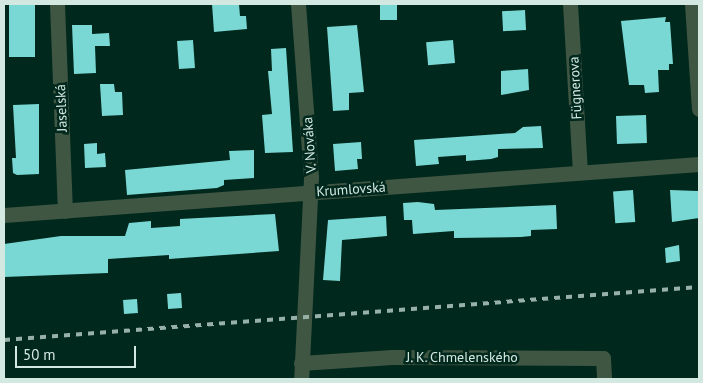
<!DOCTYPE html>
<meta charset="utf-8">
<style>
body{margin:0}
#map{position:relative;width:703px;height:383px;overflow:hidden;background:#00281d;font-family:"PT Sans",sans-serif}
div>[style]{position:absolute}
.building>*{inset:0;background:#79d8d3;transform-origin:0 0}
.minor>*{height:15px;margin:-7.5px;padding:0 7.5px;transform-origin:7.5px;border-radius:7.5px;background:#3f5643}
.rail>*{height:4px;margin-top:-2px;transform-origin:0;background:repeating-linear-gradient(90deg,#97b1a8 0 6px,transparent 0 12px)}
span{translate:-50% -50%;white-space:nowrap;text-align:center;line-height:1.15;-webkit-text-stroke:5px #00281d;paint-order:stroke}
.street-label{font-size:14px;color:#d3e8e0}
.frame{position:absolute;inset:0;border:5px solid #d3e8e0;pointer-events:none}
.scale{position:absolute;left:15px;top:346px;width:121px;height:22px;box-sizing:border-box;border:2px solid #d3e8e0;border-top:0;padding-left:6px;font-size:15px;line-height:18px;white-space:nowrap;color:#d3e8e0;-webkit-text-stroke:4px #00281d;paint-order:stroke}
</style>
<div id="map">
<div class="building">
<div style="left:9px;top:4px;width:26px;height:53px"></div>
<div style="clip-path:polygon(212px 4px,239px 4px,240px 16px,246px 16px,247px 29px,214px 32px)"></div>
<div style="left:380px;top:4px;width:17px;height:16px"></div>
<div style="left:525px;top:10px;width:20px;height:23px;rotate:87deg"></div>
<div style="clip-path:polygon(666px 17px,665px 22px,670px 22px,673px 64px,669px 64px,669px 70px,658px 70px,659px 92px,645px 93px,644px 85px,629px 85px,621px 21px)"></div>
<div style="clip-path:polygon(72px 25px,92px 25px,92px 34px,109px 33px,110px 46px,95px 46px,96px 73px,74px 74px)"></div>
<div style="clip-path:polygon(357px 25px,364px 92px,349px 93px,349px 110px,333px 111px,327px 27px)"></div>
<div style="left:193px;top:40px;width:28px;height:16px;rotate:86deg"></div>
<div style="left:453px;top:40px;width:23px;height:27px;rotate:85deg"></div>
<div style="clip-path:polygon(286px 48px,293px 152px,265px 153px,262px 115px,272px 114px,268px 71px,272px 71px,271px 49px)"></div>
<div style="clip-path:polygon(528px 69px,529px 90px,501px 95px,501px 71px)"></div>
<div style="clip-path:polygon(100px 84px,114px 84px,115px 92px,122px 92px,123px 115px,102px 116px)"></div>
<div style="clip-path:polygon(39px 104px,39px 174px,17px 175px,13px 173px,12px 158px,16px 158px,13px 105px)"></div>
<div style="left:646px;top:115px;width:28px;height:30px;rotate:88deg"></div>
<div style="clip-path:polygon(541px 126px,543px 148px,498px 149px,498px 157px,491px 159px,466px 161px,466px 155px,438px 157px,439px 164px,416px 166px,414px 140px,515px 133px,523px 127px)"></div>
<div style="clip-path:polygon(361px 142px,362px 159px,357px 159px,358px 169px,335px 171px,333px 144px)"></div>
<div style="clip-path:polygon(97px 143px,97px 154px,105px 153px,106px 167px,85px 168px,84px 144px)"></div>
<div style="clip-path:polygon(254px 150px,254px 178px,224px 180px,224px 185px,217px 188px,127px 195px,125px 170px,230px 160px,229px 151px)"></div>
<div style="left:633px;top:190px;width:32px;height:20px;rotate:86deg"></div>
<div style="clip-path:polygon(670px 190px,698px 191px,699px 218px,672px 222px)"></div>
<div style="clip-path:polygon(418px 202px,434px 204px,435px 210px,556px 205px,557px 229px,531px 230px,531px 236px,521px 237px,454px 238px,454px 231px,413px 234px,412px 220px,404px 220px,403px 203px)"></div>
<div style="clip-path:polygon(275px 214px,279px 251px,169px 259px,169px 255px,108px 259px,108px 273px,4px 277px,4px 244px,61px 236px,125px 236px,129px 223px,151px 221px,151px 228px,180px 226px,180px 219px)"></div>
<div style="clip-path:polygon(386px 216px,387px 236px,342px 240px,340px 281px,323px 280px,328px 220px)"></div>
<div style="clip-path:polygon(679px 245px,680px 261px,666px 263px,665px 248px)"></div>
<div style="left:181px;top:293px;width:15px;height:14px;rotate:86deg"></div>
<div style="left:137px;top:299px;width:14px;height:14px;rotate:86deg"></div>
</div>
<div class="minor">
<div style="left:57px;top:4px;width:207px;rotate:87.8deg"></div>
<div style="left:298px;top:4px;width:174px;rotate:85.7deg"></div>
<div style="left:311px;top:178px;width:201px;rotate:92.8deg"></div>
<div style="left:570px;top:4px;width:168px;rotate:86.6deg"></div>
<div style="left:692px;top:4px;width:105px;rotate:86.2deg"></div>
<div style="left:4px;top:215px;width:697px;rotate:-4.2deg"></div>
<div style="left:301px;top:363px;width:91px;rotate:-3.8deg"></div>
<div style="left:392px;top:357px;width:211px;rotate:0.3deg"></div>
<div style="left:603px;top:358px;width:21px;rotate:87deg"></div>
</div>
<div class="rail">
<div style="left:4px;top:340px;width:697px;rotate:-4.36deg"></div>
</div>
<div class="street-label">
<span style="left:575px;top:88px;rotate:-93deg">Fügnerova</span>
<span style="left:61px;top:108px;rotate:-92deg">Jaselská</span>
<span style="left:309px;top:145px;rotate:-94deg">V. Nováka</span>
<span style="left:351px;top:189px;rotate:-4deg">Krumlovská</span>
<span style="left:462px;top:357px">J. K. Chmelenského</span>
</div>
<div class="frame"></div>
<div class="scale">50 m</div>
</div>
